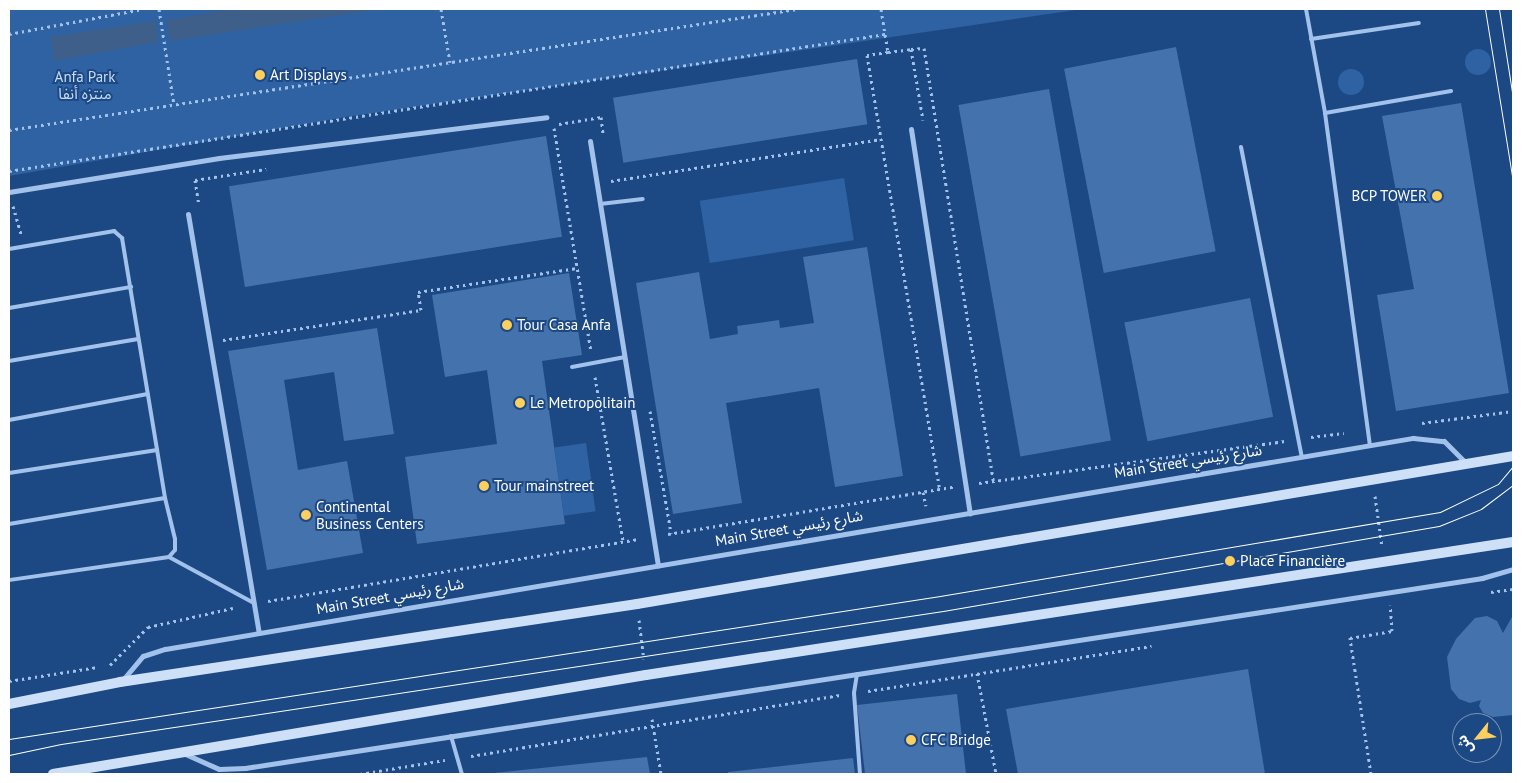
<!DOCTYPE html>
<meta charset="utf-8">
<style>
body{margin:0}
#map{position:relative;width:1522px;height:783px;overflow:hidden;background:#1c4984;font-family:"PT Sans","Noto Sans Arabic",sans-serif}
div>[style]{position:absolute}
.green>*{inset:0;background:#2f62a2;transform-origin:0 0}
.round{border-radius:50%}
.water>*{inset:0;background:#3d5f8a}
.building>*{inset:0;background:#4472ad;transform-origin:0 0}
.path>*{height:3px;margin-top:-1.5px;transform-origin:0;background:repeating-linear-gradient(90deg,#a2c2eb 0 2.5px,transparent 0 6.5px)}
.lane>*{height:4px;margin:-2px;padding:0 2px;transform-origin:2px;border-radius:2px;background:#a2c2eb}
.street>*{height:5px;margin:-2.5px;padding:0 2.5px;transform-origin:2.5px;border-radius:2.5px;background:#a2c2eb}
.secondary>*{height:10px;margin:-5px;padding:0 5px;transform-origin:5px;border-radius:5px;background:#cee0f8}
.tram>*{height:1px;margin:-0.5px;padding:0 0.5px;transform-origin:0.5px;border-radius:0.5px;background:#fff}
.dots>*{width:14px;height:14px;translate:-50% -50%;box-sizing:border-box;border:2px solid #1c4984;border-radius:50%}
span{translate:-50% -50%;white-space:nowrap;text-align:center;line-height:1.15;-webkit-text-stroke:4px #1c4984;paint-order:stroke}
.poi-label{font-size:15px;color:#fff}
.left{translate:0 -50%;text-align:left}
.right{translate:-100% -50%;text-align:right}
.park-label{font-size:15px;color:#c7ddf8}
.street-label{font-size:15px;color:#fff}
.frame{position:absolute;inset:0;border:10px solid #fff;pointer-events:none}
.north{position:absolute;left:1452px;top:713px;width:50px;height:50px;box-sizing:border-box;background:#1c4984;border:1px solid #7792b5;border-radius:50%;rotate:241deg;font-size:14px;font-weight:700;line-height:20px;text-align:center;color:#fff}
.north::after{content:'';display:block;margin:auto;width:18px;height:22px;background:#fccf5f;clip-path:polygon(50% 0,100% 100%,50% 72%,0 100%)}
</style>
<div id="map">
<div class="green">
<div style="clip-path:polygon(9px 9px,1082px 9px,345px 117px,9px 176px)"></div>
<div class="round" style="left:1465px;top:49px;width:26px;height:26px"></div>
<div class="round" style="left:1338px;top:69px;width:26px;height:26px"></div>
<div style="left:844px;top:178px;width:63px;height:146px;rotate:81deg"></div>
<div style="left:586px;top:443px;width:69px;height:32px;rotate:82deg"></div>
</div>
<div class="water">
<div style="clip-path:polygon(236px 9px,382px 9px,170px 41px,166px 20px)"></div>
<div style="clip-path:polygon(156px 21px,158px 42px,54px 61px,50px 37px)"></div>
</div>
<div class="building">
<div style="left:1176px;top:47px;width:208px;height:114px;rotate:79deg"></div>
<div style="left:857px;top:59px;width:66px;height:247px;rotate:81deg"></div>
<div style="left:1049px;top:89px;width:357px;height:92px;rotate:80deg"></div>
<div style="clip-path:polygon(1461px 103px,1509px 393px,1396px 411px,1377px 295px,1414px 289px,1382px 116px)"></div>
<div style="left:546px;top:136px;width:102px;height:321px;rotate:81deg"></div>
<div style="clip-path:polygon(867px 247px,903px 476px,835px 487px,819px 388px,726px 403px,742px 503px,673px 514px,636px 283px,699px 272px,710px 339px,738px 334px,737px 326px,779px 320px,780px 328px,814px 323px,803px 257px)"></div>
<div style="clip-path:polygon(569px 273px,582px 355px,542px 361px,565px 524px,417px 544px,405px 457px,497px 444px,487px 370px,445px 377px,432px 295px)"></div>
<div style="left:1250px;top:298px;width:121px;height:128px;rotate:79deg"></div>
<div style="clip-path:polygon(377px 328px,394px 434px,344px 441px,334px 372px,284px 380px,298px 470px,347px 461px,363px 553px,267px 570px,228px 351px)"></div>
<div style="clip-path:polygon(1513px 615px,1513px 715px,1493px 717px,1483px 713px,1479px 706px,1481px 700px,1470px 703px,1459px 699px,1451px 689px,1447px 657px,1456px 639px,1475px 618px,1487px 616px,1497px 621px,1503px 633px)"></div>
<div style="clip-path:polygon(1248px 669px,1265px 774px,1018px 774px,1006px 709px)"></div>
<div style="clip-path:polygon(957px 694px,966px 774px,865px 774px,857px 705px)"></div>
<div style="clip-path:polygon(647px 757px,650px 774px,494px 774px,494px 773px)"></div>
<div style="clip-path:polygon(853px 758px,855px 774px,728px 774px,728px 772px)"></div>
</div>
<div class="path">
<div style="left:159px;top:9px;width:97px;rotate:81.1deg"></div>
<div style="left:441px;top:9px;width:54px;rotate:80.4deg"></div>
<div style="left:881px;top:9px;width:44px;rotate:80.8deg"></div>
<div style="left:888px;top:52px;width:23px;rotate:-7deg"></div>
<div style="left:911px;top:49px;width:72px;rotate:80.4deg"></div>
<div style="left:9px;top:34px;width:135px;rotate:-10.6deg"></div>
<div style="left:911px;top:49px;width:13px;rotate:-4deg"></div>
<div style="left:924px;top:48px;width:438px;rotate:80.9deg"></div>
<div style="left:888px;top:52px;width:21px;rotate:172deg"></div>
<div style="left:867px;top:55px;width:440px;rotate:80.5deg"></div>
<div style="left:559px;top:124px;width:43px;rotate:-9.5deg"></div>
<div style="left:601px;top:117px;width:16px;rotate:83deg"></div>
<div style="left:554px;top:128px;width:226px;rotate:80.6deg"></div>
<div style="left:9px;top:130px;width:797px;rotate:-8.73deg"></div>
<div style="left:9px;top:171px;width:887px;rotate:-8.89deg"></div>
<div style="left:195px;top:180px;width:72px;rotate:-8.8deg"></div>
<div style="left:195px;top:180px;width:24px;rotate:81deg"></div>
<div style="left:611px;top:181px;width:274px;rotate:-8.8deg"></div>
<div style="left:13px;top:206px;width:29px;rotate:74deg"></div>
<div style="left:223px;top:340px;width:200px;rotate:-8.6deg"></div>
<div style="left:421px;top:310px;width:18px;rotate:-99deg"></div>
<div style="left:418px;top:292px;width:161px;rotate:-8.6deg"></div>
<div style="left:595px;top:377px;width:166px;rotate:80.3deg"></div>
<div style="left:650px;top:411px;width:124px;rotate:80.2deg"></div>
<div style="left:1422px;top:423px;width:92px;rotate:-7.5deg"></div>
<div style="left:1311px;top:437px;width:33px;rotate:-7deg"></div>
<div style="left:979px;top:483px;width:309px;rotate:-7.8deg"></div>
<div style="left:923px;top:492px;width:14px;rotate:78deg"></div>
<div style="left:1375px;top:496px;width:51px;rotate:82.2deg"></div>
<div style="left:668px;top:534px;width:289px;rotate:-9.4deg"></div>
<div style="left:1491px;top:592px;width:22px;rotate:-8deg"></div>
<div style="left:268px;top:601px;width:376px;rotate:-9.5deg"></div>
<div style="left:639px;top:620px;width:39px;rotate:83deg"></div>
<div style="left:110px;top:665px;width:54px;rotate:-45deg"></div>
<div style="left:148px;top:627px;width:87px;rotate:-12.6deg"></div>
<div style="left:977px;top:673px;width:103px;rotate:79.3deg"></div>
<div style="left:9px;top:681px;width:90px;rotate:-8.9deg"></div>
<div style="left:868px;top:691px;width:287px;rotate:-9deg"></div>
<div style="left:652px;top:719px;width:56px;rotate:80.7deg"></div>
<div style="left:471px;top:756px;width:374px;rotate:-9.4deg"></div>
<div style="left:360px;top:774px;width:86px;rotate:-9.4deg"></div>
<div style="left:1371px;top:774px;width:138px;rotate:-98.8deg"></div>
<div style="left:1350px;top:638px;width:43px;rotate:-9.5deg"></div>
<div style="left:1392px;top:631px;width:26px;rotate:-94deg"></div>
</div>
<div class="lane">
<div style="left:1306px;top:9px;width:106px;rotate:79.6deg"></div>
<div style="left:1325px;top:113px;width:336px;rotate:82.3deg"></div>
<div style="left:1311px;top:39px;width:109px;rotate:-8.4deg"></div>
<div style="left:1325px;top:113px;width:128px;rotate:-9.9deg"></div>
<div style="left:1241px;top:147px;width:316px;rotate:78.9deg"></div>
<div style="left:600px;top:204px;width:43px;rotate:-6.6deg"></div>
<div style="left:9px;top:249px;width:107px;rotate:-9.7deg"></div>
<div style="left:114px;top:231px;width:11px;rotate:41deg"></div>
<div style="left:122px;top:238px;width:264px;rotate:80.6deg"></div>
<div style="left:9px;top:308px;width:124px;rotate:-9.8deg"></div>
<div style="left:9px;top:361px;width:131px;rotate:-9.7deg"></div>
<div style="left:572px;top:367px;width:54px;rotate:-10.7deg"></div>
<div style="left:9px;top:420px;width:141px;rotate:-10.6deg"></div>
<div style="left:9px;top:473px;width:150px;rotate:-8.8deg"></div>
<div style="left:9px;top:524px;width:158px;rotate:-9.5deg"></div>
<div style="left:165px;top:498px;width:42px;rotate:76.3deg"></div>
<div style="left:175px;top:539px;width:11px;rotate:90deg"></div>
<div style="left:175px;top:550px;width:9px;rotate:131deg"></div>
<div style="left:169px;top:557px;width:162px;rotate:171.8deg"></div>
<div style="left:169px;top:557px;width:97px;rotate:28.4deg"></div>
<div style="left:857px;top:674px;width:19px;rotate:99deg"></div>
<div style="left:854px;top:693px;width:81px;rotate:85.8deg"></div>
<div style="left:451px;top:736px;width:40px;rotate:74deg"></div>
</div>
<div class="street">
<div style="left:911px;top:129px;width:389px;rotate:81.3deg"></div>
<div style="left:590px;top:141px;width:430px;rotate:80.9deg"></div>
<div style="left:9px;top:192px;width:213px;rotate:-9.2deg"></div>
<div style="left:219px;top:158px;width:330px;rotate:-7.1deg"></div>
<div style="left:188px;top:214px;width:425px;rotate:80.4deg"></div>
<div style="left:121px;top:682px;width:34px;rotate:-50deg"></div>
<div style="left:143px;top:656px;width:23px;rotate:-18deg"></div>
<div style="left:165px;top:649px;width:1266px;rotate:-9.6deg"></div>
<div style="left:1413px;top:438px;width:31px;rotate:6deg"></div>
<div style="left:1444px;top:441px;width:31px;rotate:45deg"></div>
<div style="left:183px;top:753px;width:39px;rotate:24deg"></div>
<div style="left:219px;top:769px;width:26px;rotate:-2deg"></div>
<div style="left:245px;top:768px;width:1252px;rotate:-8.73deg"></div>
<div style="left:1482px;top:578px;width:32px;rotate:-16deg"></div>
</div>
<div class="secondary">
<div style="left:9px;top:704px;width:113px;rotate:-11.2deg"></div>
<div style="left:120px;top:682px;width:523px;rotate:-8.58deg"></div>
<div style="left:637px;top:604px;width:888px;rotate:-9.59deg"></div>
<div style="left:53px;top:774px;width:601px;rotate:-9.48deg"></div>
<div style="left:646px;top:675px;width:877px;rotate:-8.72deg"></div>
</div>
<div class="tram">
<div style="left:1485px;top:9px;width:174px;rotate:80.8deg"></div>
<div style="left:1499px;top:9px;width:90px;rotate:81.1deg"></div>
<div style="left:9px;top:739px;width:942px;rotate:-8.73deg"></div>
<div style="left:940px;top:596px;width:507px;rotate:-9.54deg"></div>
<div style="left:1440px;top:512px;width:64px;rotate:-25.8deg"></div>
<div style="left:1498px;top:484px;width:23px;rotate:-50deg"></div>
<div style="left:9px;top:755px;width:53px;rotate:-11.9deg"></div>
<div style="left:61px;top:744px;width:892px;rotate:-8.58deg"></div>
<div style="left:943px;top:611px;width:503px;rotate:-9.72deg"></div>
<div style="left:1439px;top:526px;width:45px;rotate:-22deg"></div>
<div style="left:1481px;top:509px;width:40px;rotate:-37deg"></div>
</div>
<div class="dots">
<div style="left:260px;top:75px;background:#fccf5f"></div>
<div style="left:1437px;top:196px;background:#fccf5f"></div>
<div style="left:507px;top:325px;background:#fccf5f"></div>
<div style="left:520px;top:403px;background:#fccf5f"></div>
<div style="left:484px;top:486px;background:#fccf5f"></div>
<div style="left:306px;top:515px;background:#fccf5f"></div>
<div style="left:1230px;top:561px;background:#fccf5f"></div>
<div style="left:911px;top:740px;background:#fccf5f"></div>
</div>
<div class="poi-label">
<span class="left" style="left:270px;top:75px">Art Displays</span>
<span class="right" style="left:1427px;top:196px">BCP TOWER</span>
<span class="left" style="left:517px;top:325px">Tour Casa Anfa</span>
<span class="left" style="left:530px;top:403px">Le Metropolitain</span>
<span class="left" style="left:494px;top:486px">Tour mainstreet</span>
<span class="left" style="left:316px;top:515px">Continental<br>Business Centers</span>
<span class="left" style="left:1240px;top:561px">Place Financière</span>
<span class="left" style="left:921px;top:740px">CFC Bridge</span>
</div>
<div class="park-label">
<span style="left:85px;top:85px">Anfa Park<br>منتزه أنفا</span>
</div>
<div class="street-label">
<span style="left:1188px;top:461px;rotate:-9deg">Main Street شارع رئيسي</span>
<span style="left:789px;top:528px;rotate:-10deg">Main Street شارع رئيسي</span>
<span style="left:390px;top:596px;rotate:-10deg">Main Street شارع رئيسي</span>
</div>
<div class="frame"></div>
<div class="north">ش</div>
</div>
